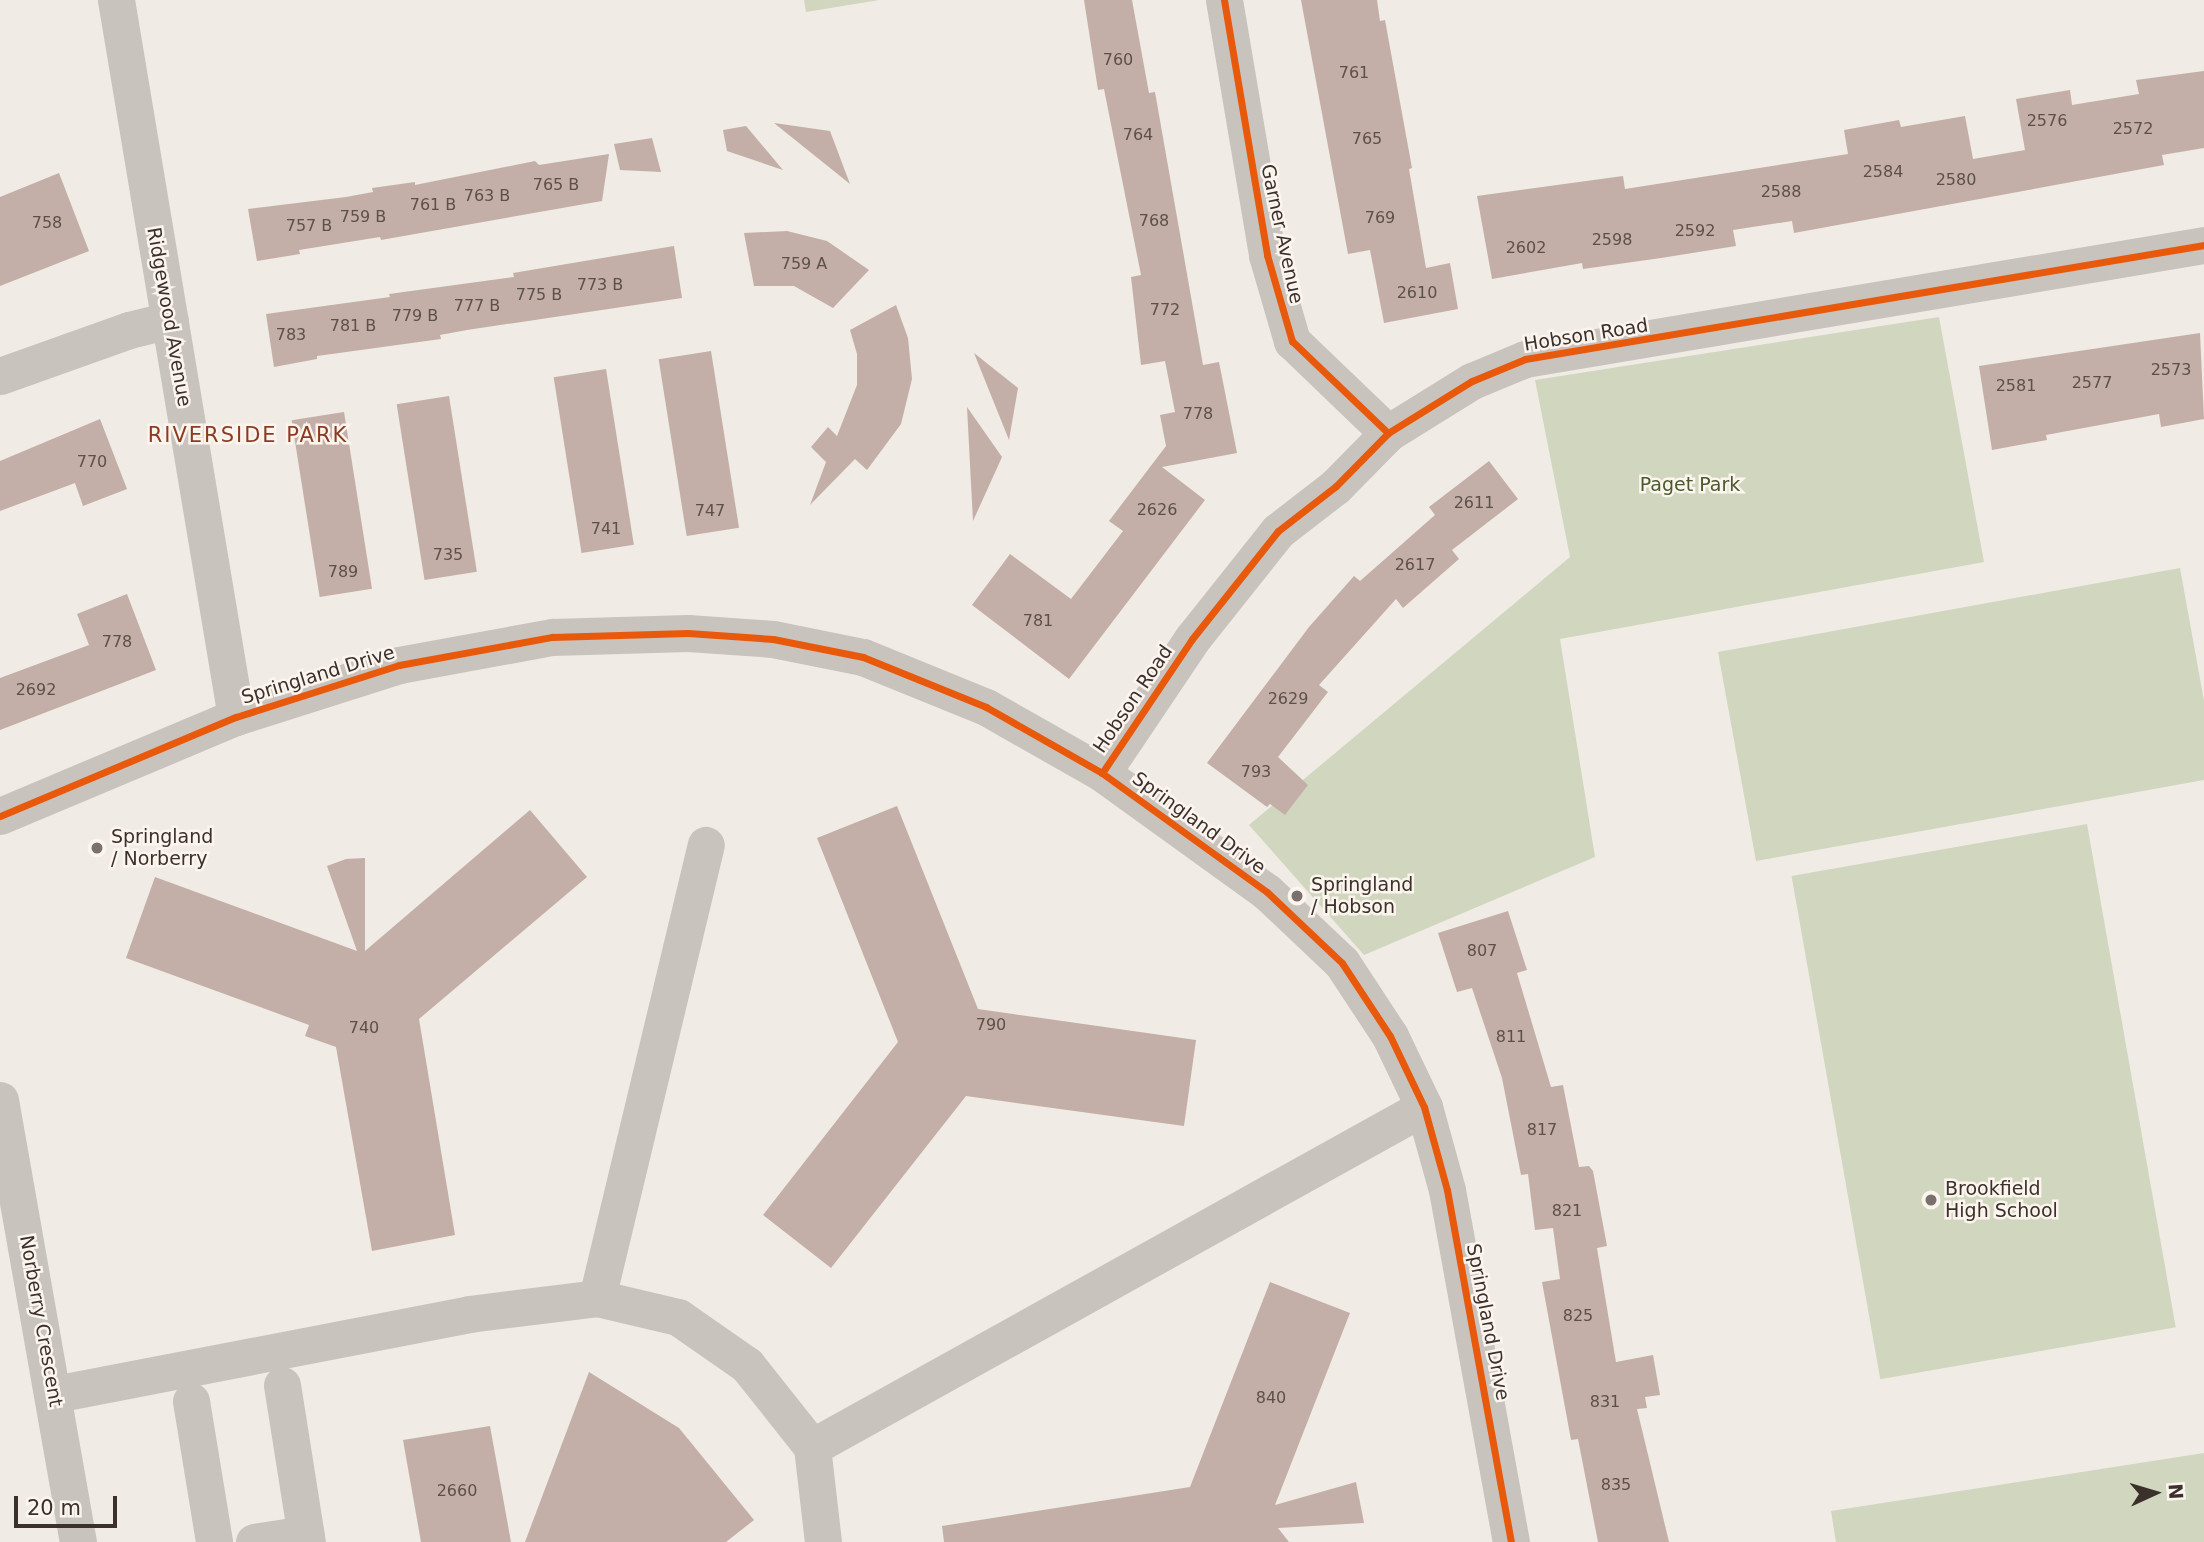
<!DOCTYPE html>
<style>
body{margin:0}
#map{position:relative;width:2204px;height:1542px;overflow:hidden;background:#f0ebe5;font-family:"DejaVu Sans",sans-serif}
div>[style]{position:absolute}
.green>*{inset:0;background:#d1d6bf;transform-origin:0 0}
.building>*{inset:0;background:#c3afa7;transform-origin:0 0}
.minor>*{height:37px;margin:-18.5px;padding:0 18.5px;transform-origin:18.5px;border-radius:18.5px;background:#c9c3be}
.cycleway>*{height:7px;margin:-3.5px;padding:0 3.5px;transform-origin:3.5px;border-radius:3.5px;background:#e8590c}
.dots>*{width:19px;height:19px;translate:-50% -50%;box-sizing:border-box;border:4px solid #fbf5ee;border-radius:50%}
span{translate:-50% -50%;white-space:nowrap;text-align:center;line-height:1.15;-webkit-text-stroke:5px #fbf5ee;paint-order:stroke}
.number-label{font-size:16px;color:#5d504a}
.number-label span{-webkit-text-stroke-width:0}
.street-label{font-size:19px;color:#3b302b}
.park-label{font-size:19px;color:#4a5a2e}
.poi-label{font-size:19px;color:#3b302b}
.left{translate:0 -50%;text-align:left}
.neighbourhood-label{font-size:21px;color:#8c3b22;letter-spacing:2px}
.north{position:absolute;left:2120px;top:1458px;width:70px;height:70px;-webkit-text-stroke:5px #fbf5ee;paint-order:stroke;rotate:86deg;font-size:19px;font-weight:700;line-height:28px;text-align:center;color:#3b302b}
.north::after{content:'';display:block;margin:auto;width:24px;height:32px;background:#3b302b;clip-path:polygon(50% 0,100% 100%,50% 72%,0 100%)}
.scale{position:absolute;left:14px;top:1496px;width:103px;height:32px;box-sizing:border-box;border:4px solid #3b302b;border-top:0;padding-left:9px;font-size:21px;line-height:24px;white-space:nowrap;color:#3b302b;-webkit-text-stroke:5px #fbf5ee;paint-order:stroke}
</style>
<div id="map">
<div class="green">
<div style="clip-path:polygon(804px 0,879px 0,806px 12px)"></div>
<div style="clip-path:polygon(1939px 317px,1984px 562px,1560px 639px,1595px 857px,1364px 955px,1249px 825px,1570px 557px,1535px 380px)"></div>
<div style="clip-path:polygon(2180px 568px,2204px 701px,2204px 780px,1756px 861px,1718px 652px)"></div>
<div style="left:2087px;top:824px;width:511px;height:300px;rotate:80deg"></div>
<div style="clip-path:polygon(2204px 1453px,2204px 1542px,1836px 1542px,1831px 1511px)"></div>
</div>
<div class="building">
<div style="clip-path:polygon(1084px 0,1132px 0,1149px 93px,1155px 92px,1203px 365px,1219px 362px,1237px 453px,1162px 467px,1205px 500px,1069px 679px,972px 605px,1010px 554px,1071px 599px,1123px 531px,1109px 521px,1166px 446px,1160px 415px,1175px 412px,1165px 361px,1141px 365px,1131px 277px,1141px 275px,1104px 89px,1098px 90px)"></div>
<div style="clip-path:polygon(1301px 0,1377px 0,1380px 21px,1385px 20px,1412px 168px,1409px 169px,1426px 268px,1450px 263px,1458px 309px,1384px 323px,1370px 250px,1348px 254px)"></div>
<div style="clip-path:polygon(2204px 71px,2204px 148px,2162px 155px,2164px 165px,1794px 233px,1792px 221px,1733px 230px,1736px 246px,1661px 258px,1583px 269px,1582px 263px,1492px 279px,1477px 196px,1623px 176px,1625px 189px,1848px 154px,1844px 130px,1899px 120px,1901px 127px,1965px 116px,1973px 159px,2025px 150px,2016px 99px,2070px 90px,2072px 105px,2139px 94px,2136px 80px)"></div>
<div style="clip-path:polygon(774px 123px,830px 131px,850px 184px)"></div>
<div style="clip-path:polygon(746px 126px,783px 170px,727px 151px,723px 130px)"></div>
<div style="clip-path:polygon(652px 138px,661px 172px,620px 170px,614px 144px)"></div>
<div style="clip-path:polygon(609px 154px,602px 201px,381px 240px,380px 237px,299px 250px,300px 254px,257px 261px,248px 209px,346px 197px,373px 192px,372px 188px,415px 182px,415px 185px,535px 161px,539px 165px)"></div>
<div style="clip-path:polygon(59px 173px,89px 251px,0 286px,0 197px)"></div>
<div style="clip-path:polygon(787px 231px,827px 241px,869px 270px,833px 308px,794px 286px,754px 286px,744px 233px)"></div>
<div style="clip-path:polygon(674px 246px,682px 298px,467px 330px,440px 335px,441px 339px,317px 356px,317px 359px,274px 367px,266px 314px,390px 297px,389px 294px,514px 277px,513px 273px)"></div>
<div style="clip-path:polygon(896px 305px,908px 338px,912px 379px,901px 424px,867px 470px,855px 459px,810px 505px,826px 462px,811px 447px,828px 427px,837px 436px,857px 385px,857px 354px,850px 330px)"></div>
<div style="clip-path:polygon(2200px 333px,2204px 419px,2161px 427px,2159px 414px,2046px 435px,2047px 440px,1992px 450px,1979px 366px)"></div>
<div style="left:711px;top:351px;width:179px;height:53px;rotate:81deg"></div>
<div style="clip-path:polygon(974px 353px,1018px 388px,1009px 440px)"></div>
<div style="left:606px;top:369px;width:178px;height:53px;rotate:81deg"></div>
<div style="left:449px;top:396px;width:178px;height:53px;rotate:81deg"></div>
<div style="clip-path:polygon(967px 407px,1002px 457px,973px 521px)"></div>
<div style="left:344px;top:412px;width:179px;height:53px;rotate:81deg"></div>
<div style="clip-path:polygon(100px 419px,127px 489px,83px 506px,75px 483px,0 511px,0 461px)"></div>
<div style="clip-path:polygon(1489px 461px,1518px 499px,1452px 550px,1459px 559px,1403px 608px,1396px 599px,1319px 685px,1328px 692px,1278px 757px,1308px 785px,1285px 815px,1270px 804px,1267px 807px,1207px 763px,1309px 627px,1354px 576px,1360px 581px,1435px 515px,1429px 507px)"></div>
<div style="clip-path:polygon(127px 594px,156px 670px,0 730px,0 678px,89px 645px,77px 614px)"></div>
<div style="clip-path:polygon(897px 806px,978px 1009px,1196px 1040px,1184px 1126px,966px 1096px,831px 1268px,763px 1215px,898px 1042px,817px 838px)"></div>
<div style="clip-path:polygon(530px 810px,587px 877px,419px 1019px,455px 1235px,372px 1251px,336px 1047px,305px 1036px,309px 1025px,126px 958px,155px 877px,357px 951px,327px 866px,346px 859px,365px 858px,365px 951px)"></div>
<div style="clip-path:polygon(1508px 911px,1527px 970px,1517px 973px,1551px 1087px,1563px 1085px,1579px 1167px,1589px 1166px,1593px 1171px,1607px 1246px,1597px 1248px,1616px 1362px,1653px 1355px,1660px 1395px,1645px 1397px,1647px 1408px,1637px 1409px,1669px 1542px,1598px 1542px,1578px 1439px,1571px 1440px,1542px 1282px,1560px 1279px,1553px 1228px,1535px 1230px,1528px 1174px,1521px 1175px,1502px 1078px,1472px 988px,1457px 992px,1438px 933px)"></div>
<div style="clip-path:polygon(1270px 1282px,1350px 1313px,1275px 1505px,1356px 1482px,1364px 1523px,1278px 1528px,1289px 1542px,944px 1542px,942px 1526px,1190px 1487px)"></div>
<div style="clip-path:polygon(589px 1372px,679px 1428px,754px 1520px,726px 1542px,525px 1542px)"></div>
<div style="clip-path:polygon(490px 1426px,511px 1542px,421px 1542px,403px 1440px)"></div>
</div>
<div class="minor">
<div style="left:116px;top:0;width:727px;rotate:80.5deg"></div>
<div style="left:1224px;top:0;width:259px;rotate:80.4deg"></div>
<div style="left:1267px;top:255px;width:90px;rotate:73.8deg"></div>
<div style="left:1292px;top:341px;width:133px;rotate:43.8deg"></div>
<div style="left:0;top:376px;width:137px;rotate:-19.6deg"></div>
<div style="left:129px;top:330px;width:42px;rotate:-13.7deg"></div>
<div style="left:1102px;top:773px;width:161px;rotate:-56.1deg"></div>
<div style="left:1192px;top:639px;width:138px;rotate:-51.5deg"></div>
<div style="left:1278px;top:531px;width:73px;rotate:-37.8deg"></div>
<div style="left:1336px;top:486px;width:74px;rotate:-45.5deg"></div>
<div style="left:1388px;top:433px;width:99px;rotate:-31.8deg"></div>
<div style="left:1472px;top:381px;width:57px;rotate:-22.5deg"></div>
<div style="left:1525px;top:359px;width:689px;rotate:-9.53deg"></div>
<div style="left:0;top:816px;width:256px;rotate:-22.8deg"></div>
<div style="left:236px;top:717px;width:171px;rotate:-17.7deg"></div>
<div style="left:399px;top:665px;width:156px;rotate:-10.4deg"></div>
<div style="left:552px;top:637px;width:136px;rotate:-1.7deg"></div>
<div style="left:688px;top:633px;width:85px;rotate:4deg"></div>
<div style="left:773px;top:639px;width:92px;rotate:11.3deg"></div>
<div style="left:863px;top:657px;width:133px;rotate:22.1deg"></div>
<div style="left:986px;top:707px;width:133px;rotate:29.6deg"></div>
<div style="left:1102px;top:773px;width:203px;rotate:35.8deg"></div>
<div style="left:1267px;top:892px;width:103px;rotate:43.4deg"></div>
<div style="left:1342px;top:963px;width:87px;rotate:56.7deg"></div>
<div style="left:1390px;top:1036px;width:79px;rotate:64.4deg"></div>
<div style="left:1424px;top:1107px;width:86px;rotate:74.5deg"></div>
<div style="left:1447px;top:1190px;width:358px;rotate:79.7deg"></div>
<div style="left:0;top:1100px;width:449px;rotate:80deg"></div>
<div style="left:597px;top:1298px;width:466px;rotate:-76.5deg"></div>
<div style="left:282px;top:1385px;width:159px;rotate:81deg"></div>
<div style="left:55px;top:1394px;width:422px;rotate:-10.9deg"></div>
<div style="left:469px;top:1314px;width:129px;rotate:-7.1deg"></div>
<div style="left:597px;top:1298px;width:83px;rotate:13.2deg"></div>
<div style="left:678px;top:1317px;width:84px;rotate:34.8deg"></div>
<div style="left:747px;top:1365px;width:105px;rotate:51.6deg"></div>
<div style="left:812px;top:1447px;width:96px;rotate:83.4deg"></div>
<div style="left:191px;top:1401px;width:143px;rotate:80.7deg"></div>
<div style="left:812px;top:1447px;width:700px;rotate:-29.05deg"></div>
<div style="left:254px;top:1542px;width:52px;rotate:-8.9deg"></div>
</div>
<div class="cycleway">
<div style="left:1224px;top:0;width:259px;rotate:80.4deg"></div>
<div style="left:1267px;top:255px;width:90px;rotate:73.8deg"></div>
<div style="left:1292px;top:341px;width:133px;rotate:43.8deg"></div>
<div style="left:1102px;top:773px;width:161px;rotate:-56.1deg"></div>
<div style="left:1192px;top:639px;width:138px;rotate:-51.5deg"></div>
<div style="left:1278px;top:531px;width:73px;rotate:-37.8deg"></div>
<div style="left:1336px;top:486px;width:74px;rotate:-45.5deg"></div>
<div style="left:1388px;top:433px;width:99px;rotate:-31.8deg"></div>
<div style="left:1472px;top:381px;width:57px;rotate:-22.5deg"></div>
<div style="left:1525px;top:359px;width:689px;rotate:-9.53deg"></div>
<div style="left:0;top:816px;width:256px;rotate:-22.8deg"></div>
<div style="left:236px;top:717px;width:171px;rotate:-17.7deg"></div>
<div style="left:399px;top:665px;width:156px;rotate:-10.4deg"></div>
<div style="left:552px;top:637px;width:136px;rotate:-1.7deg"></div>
<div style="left:688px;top:633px;width:85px;rotate:4deg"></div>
<div style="left:773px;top:639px;width:92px;rotate:11.3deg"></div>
<div style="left:863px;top:657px;width:133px;rotate:22.1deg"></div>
<div style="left:986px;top:707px;width:133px;rotate:29.6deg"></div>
<div style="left:1102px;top:773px;width:203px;rotate:35.8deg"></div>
<div style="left:1267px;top:892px;width:103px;rotate:43.4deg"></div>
<div style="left:1342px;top:963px;width:87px;rotate:56.7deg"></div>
<div style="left:1390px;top:1036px;width:79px;rotate:64.4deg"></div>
<div style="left:1424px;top:1107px;width:86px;rotate:74.5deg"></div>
<div style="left:1447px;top:1190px;width:358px;rotate:79.7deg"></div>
</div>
<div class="dots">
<div style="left:97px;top:848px;background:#7a716c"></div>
<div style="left:1297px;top:896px;background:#7a716c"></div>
<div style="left:1931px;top:1200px;background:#7a716c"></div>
</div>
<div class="number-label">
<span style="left:1118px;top:60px">760</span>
<span style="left:1354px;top:73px">761</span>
<span style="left:2047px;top:121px">2576</span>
<span style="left:2133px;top:129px">2572</span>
<span style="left:1138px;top:135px">764</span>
<span style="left:1367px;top:139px">765</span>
<span style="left:1883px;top:172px">2584</span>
<span style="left:1956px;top:180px">2580</span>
<span style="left:556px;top:185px">765 B</span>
<span style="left:1781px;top:192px">2588</span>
<span style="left:487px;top:196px">763 B</span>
<span style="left:433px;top:205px">761 B</span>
<span style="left:363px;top:217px">759 B</span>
<span style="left:1380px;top:218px">769</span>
<span style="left:1154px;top:221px">768</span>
<span style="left:47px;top:223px">758</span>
<span style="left:309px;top:226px">757 B</span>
<span style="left:1695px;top:231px">2592</span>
<span style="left:1612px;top:240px">2598</span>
<span style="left:1526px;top:248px">2602</span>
<span style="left:804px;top:264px">759 A</span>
<span style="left:600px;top:285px">773 B</span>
<span style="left:1417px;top:293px">2610</span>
<span style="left:539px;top:295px">775 B</span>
<span style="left:477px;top:306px">777 B</span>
<span style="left:1165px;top:310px">772</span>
<span style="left:415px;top:316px">779 B</span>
<span style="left:353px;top:326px">781 B</span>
<span style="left:291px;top:335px">783</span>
<span style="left:2171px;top:370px">2573</span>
<span style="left:2092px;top:383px">2577</span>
<span style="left:2016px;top:386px">2581</span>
<span style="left:1198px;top:414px">778</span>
<span style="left:92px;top:462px">770</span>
<span style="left:1474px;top:503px">2611</span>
<span style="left:1157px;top:510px">2626</span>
<span style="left:710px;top:511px">747</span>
<span style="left:606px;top:529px">741</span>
<span style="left:448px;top:555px">735</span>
<span style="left:1415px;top:565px">2617</span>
<span style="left:343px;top:572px">789</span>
<span style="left:1038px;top:621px">781</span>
<span style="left:117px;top:642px">778</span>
<span style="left:36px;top:690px">2692</span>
<span style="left:1288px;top:699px">2629</span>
<span style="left:1256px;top:772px">793</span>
<span style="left:1482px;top:951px">807</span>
<span style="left:991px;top:1025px">790</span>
<span style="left:364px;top:1028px">740</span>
<span style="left:1511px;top:1037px">811</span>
<span style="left:1542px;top:1130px">817</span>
<span style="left:1567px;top:1211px">821</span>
<span style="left:1578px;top:1316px">825</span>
<span style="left:1271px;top:1398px">840</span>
<span style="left:1605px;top:1402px">831</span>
<span style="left:1616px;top:1485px">835</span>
<span style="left:457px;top:1491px">2660</span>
</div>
<div class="street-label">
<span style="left:1282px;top:234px;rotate:78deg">Garner Avenue</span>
<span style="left:169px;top:317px;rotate:80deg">Ridgewood Avenue</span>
<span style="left:1586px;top:335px;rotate:-9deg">Hobson Road</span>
<span style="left:318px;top:675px;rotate:-17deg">Springland Drive</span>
<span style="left:1133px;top:699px;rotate:-56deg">Hobson Road</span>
<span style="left:1199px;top:823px;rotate:36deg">Springland Drive</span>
<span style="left:41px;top:1321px;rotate:80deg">Norberry Crescent</span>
<span style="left:1488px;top:1322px;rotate:79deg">Springland Drive</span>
</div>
<div class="park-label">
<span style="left:1690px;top:485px">Paget Park</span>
</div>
<div class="poi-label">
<span class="left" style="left:111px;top:848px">Springland<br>/ Norberry</span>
<span class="left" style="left:1311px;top:896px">Springland<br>/ Hobson</span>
<span class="left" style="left:1945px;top:1200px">Brookfield<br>High School</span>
</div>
<div class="neighbourhood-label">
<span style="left:248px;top:435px">RIVERSIDE PARK</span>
</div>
<div class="north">N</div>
<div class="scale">20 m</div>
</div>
